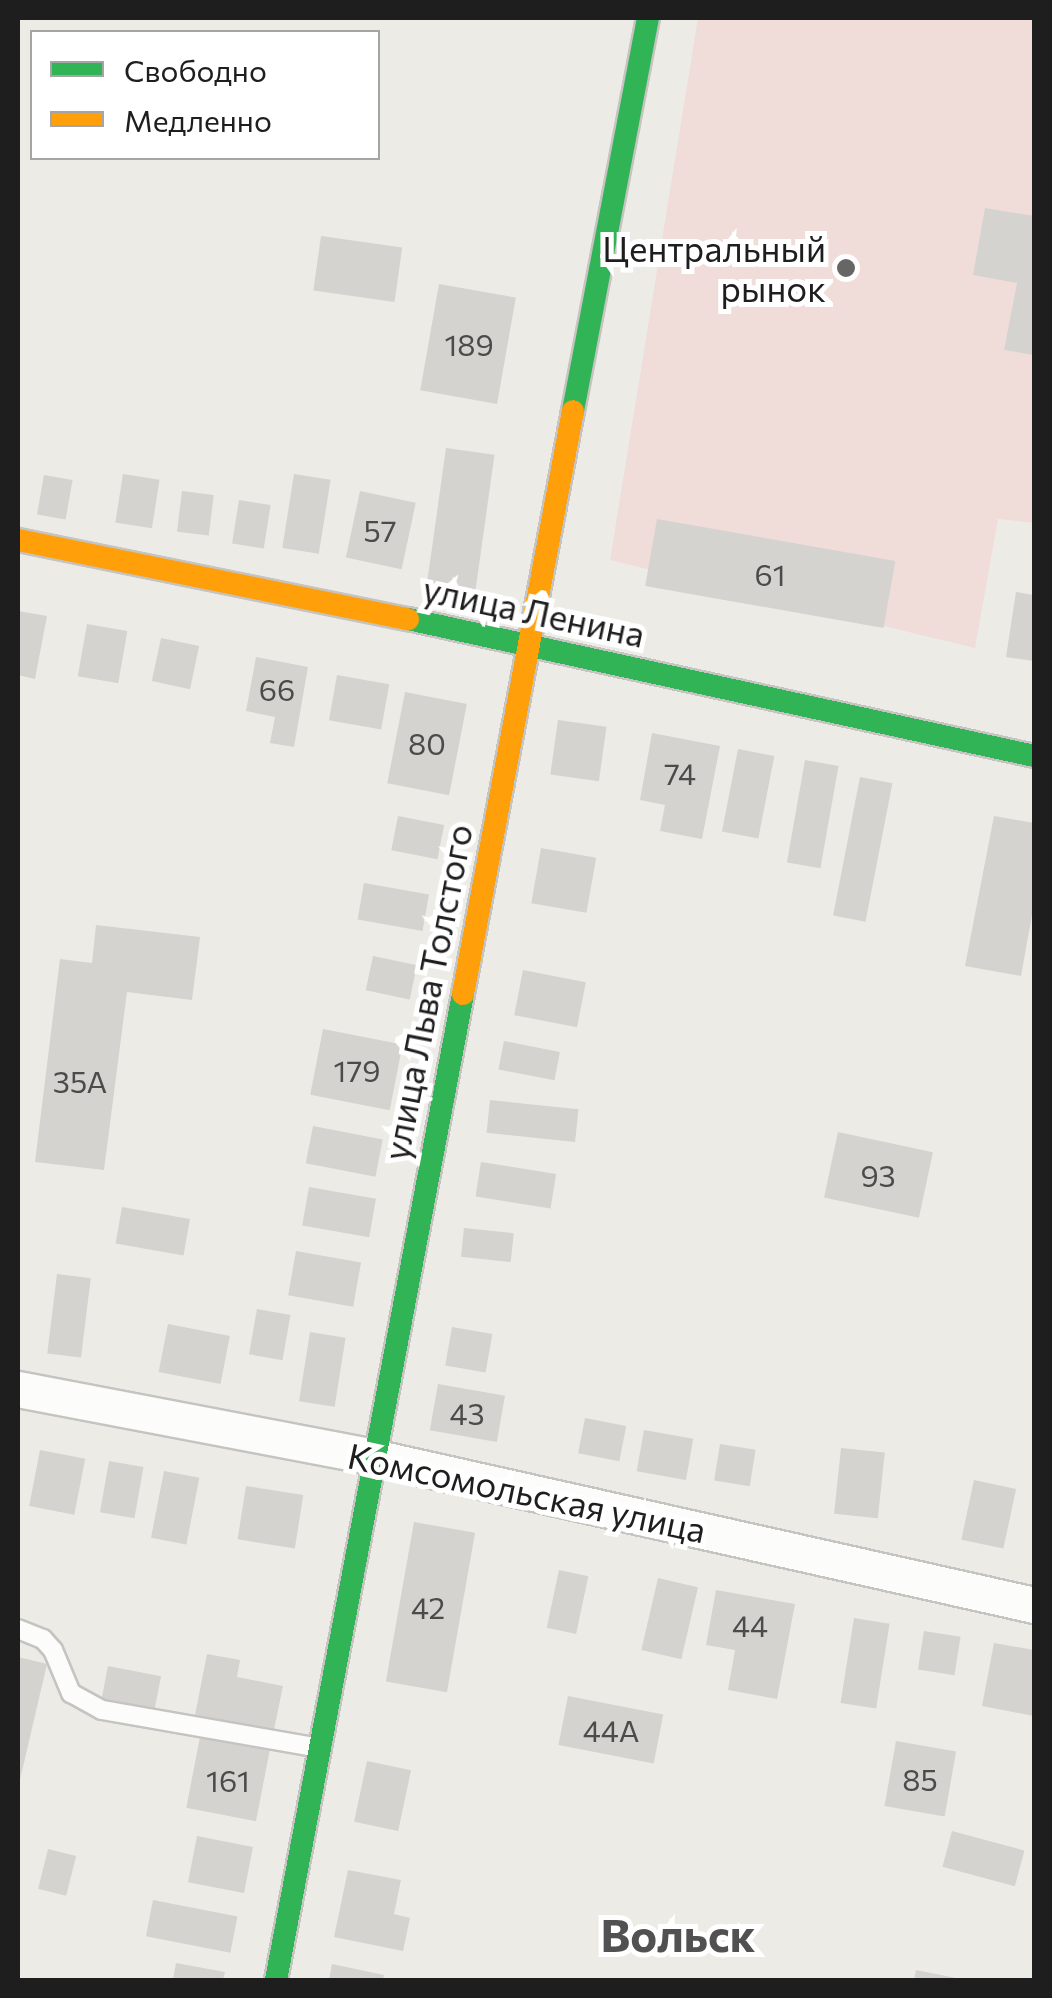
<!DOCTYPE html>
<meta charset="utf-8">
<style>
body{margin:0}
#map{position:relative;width:1052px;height:1998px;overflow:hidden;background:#edebe6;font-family:Commissioner,sans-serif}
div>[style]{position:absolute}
.commercial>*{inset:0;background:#f0ddda}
.building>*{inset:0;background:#d5d3cf;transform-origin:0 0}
.roads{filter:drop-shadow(2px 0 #c5c4c2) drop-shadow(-2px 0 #c5c4c2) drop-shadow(0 2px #c5c4c2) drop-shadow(0 -2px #c5c4c2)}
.lane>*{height:18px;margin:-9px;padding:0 9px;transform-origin:9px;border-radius:9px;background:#fcfcfb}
.street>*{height:35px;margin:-17.5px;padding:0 17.5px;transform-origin:17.5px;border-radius:17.5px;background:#fcfcfb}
.fast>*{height:22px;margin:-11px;padding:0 11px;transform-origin:11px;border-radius:11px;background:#30b455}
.slow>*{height:22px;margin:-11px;padding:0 11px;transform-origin:11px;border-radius:11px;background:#ff9f0a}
.dots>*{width:28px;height:28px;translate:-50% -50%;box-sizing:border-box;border:5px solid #fff;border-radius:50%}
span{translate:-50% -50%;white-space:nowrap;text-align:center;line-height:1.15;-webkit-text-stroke:10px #fff;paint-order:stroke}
.number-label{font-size:30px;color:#4c4b4a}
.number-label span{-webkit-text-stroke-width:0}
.poi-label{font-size:35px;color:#1e1e1e}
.right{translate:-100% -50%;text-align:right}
.street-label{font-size:35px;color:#1e1e1e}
.district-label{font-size:45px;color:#515151;font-weight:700}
.frame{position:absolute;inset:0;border:20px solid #1e1e1e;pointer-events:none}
.legend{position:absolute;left:30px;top:30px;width:350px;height:130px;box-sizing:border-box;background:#fff;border:2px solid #a5a5a5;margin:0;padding:12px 18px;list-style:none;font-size:30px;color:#1e1e1e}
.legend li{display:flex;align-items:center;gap:20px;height:50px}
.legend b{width:50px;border:2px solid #a5a5a5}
</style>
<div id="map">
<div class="commercial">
<div style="clip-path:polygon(698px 18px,1034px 18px,1034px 523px,998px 519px,975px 648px,610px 560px)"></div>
</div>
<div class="building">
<div style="clip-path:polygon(985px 208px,1034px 216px,1034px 355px,1004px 350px,1017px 283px,973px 275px)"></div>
<div style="left:321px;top:236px;width:82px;height:55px;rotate:8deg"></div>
<div style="left:439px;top:284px;width:78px;height:108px;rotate:10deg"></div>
<div style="left:446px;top:448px;width:49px;height:138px;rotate:8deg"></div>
<div style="left:123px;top:474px;width:37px;height:49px;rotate:9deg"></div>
<div style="left:294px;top:474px;width:37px;height:75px;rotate:9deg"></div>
<div style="left:44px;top:475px;width:29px;height:40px;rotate:10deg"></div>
<div style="left:182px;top:491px;width:32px;height:41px;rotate:7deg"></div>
<div style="left:360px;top:491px;width:57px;height:68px;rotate:12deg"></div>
<div style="left:239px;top:500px;width:32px;height:44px;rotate:9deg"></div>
<div style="left:657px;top:519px;width:242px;height:68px;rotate:10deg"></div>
<div style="clip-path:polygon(1016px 592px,1034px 595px,1034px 661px,1006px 657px)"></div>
<div style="clip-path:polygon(18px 611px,47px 616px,35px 679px,18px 675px)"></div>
<div style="left:87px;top:624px;width:41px;height:53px;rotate:10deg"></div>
<div style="left:161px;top:638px;width:39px;height:44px;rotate:12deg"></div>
<div style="clip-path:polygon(256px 657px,308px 667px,294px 747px,270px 743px,275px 717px,246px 711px)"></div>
<div style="left:337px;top:675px;width:53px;height:46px;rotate:10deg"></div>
<div style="left:405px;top:692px;width:63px;height:93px;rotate:11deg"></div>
<div style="left:558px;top:720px;width:49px;height:55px;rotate:8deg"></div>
<div style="clip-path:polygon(652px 733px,720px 746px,702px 839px,660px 831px,665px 805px,640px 800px)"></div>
<div style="left:738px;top:749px;width:37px;height:84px;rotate:11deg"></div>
<div style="left:805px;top:760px;width:34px;height:104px;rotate:10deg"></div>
<div style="left:860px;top:777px;width:33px;height:141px;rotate:11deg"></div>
<div style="left:398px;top:816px;width:47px;height:35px;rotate:11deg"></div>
<div style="clip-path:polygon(994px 816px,1034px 823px,1034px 904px,1021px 976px,965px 966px)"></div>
<div style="left:541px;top:848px;width:56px;height:56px;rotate:10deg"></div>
<div style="left:364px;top:883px;width:66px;height:37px;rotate:10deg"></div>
<div style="clip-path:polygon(96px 925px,200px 937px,192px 1000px,127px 992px,104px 1170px,35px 1162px,60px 959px,92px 963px)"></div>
<div style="left:373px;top:956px;width:45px;height:35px;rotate:12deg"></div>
<div style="left:523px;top:970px;width:64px;height:46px;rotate:11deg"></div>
<div style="left:323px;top:1029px;width:81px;height:67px;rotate:11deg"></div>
<div style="left:504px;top:1041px;width:57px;height:29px;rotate:11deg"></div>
<div style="left:490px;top:1100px;width:89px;height:33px;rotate:6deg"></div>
<div style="left:313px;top:1126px;width:71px;height:38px;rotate:11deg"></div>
<div style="left:838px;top:1132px;width:97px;height:67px;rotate:12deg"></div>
<div style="left:481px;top:1162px;width:76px;height:35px;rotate:9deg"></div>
<div style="left:309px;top:1187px;width:68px;height:39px;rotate:10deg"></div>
<div style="left:122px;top:1207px;width:69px;height:37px;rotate:10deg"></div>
<div style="left:464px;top:1228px;width:50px;height:29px;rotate:6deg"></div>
<div style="left:296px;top:1251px;width:66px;height:45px;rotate:10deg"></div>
<div style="left:57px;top:1274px;width:34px;height:80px;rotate:7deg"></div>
<div style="left:257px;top:1309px;width:34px;height:46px;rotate:10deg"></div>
<div style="left:168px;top:1324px;width:63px;height:49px;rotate:11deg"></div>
<div style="left:452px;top:1327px;width:41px;height:39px;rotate:10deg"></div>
<div style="left:310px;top:1332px;width:36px;height:70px;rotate:9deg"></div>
<div style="left:438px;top:1384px;width:68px;height:47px;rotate:10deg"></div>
<div style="left:585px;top:1418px;width:42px;height:36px;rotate:11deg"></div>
<div style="left:644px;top:1430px;width:50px;height:42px;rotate:10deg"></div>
<div style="left:720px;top:1444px;width:36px;height:37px;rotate:9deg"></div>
<div style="left:841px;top:1448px;width:44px;height:66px;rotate:6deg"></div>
<div style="left:40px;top:1450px;width:46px;height:57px;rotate:11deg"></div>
<div style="left:109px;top:1461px;width:35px;height:52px;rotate:10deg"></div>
<div style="left:164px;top:1471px;width:36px;height:68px;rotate:11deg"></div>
<div style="left:974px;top:1480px;width:43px;height:61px;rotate:12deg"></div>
<div style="left:246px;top:1486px;width:58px;height:54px;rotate:9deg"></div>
<div style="left:414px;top:1522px;width:62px;height:162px;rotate:10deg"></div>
<div style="left:559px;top:1570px;width:30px;height:59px;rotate:12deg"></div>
<div style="left:658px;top:1578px;width:41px;height:74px;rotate:13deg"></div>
<div style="clip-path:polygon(716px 1590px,795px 1604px,777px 1699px,728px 1690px,735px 1650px,706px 1645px)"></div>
<div style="left:854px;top:1618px;width:36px;height:86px;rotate:9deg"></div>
<div style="left:924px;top:1631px;width:37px;height:39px;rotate:9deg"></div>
<div style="clip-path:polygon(994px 1643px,1034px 1650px,1034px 1716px,982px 1706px)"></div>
<div style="clip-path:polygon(207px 1654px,240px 1660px,237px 1677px,283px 1686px,274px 1730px,195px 1715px)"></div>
<div style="clip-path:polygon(18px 1657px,47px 1664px,19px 1784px,18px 1783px)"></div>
<div style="left:108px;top:1666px;width:54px;height:34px;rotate:11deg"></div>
<div style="left:568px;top:1696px;width:97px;height:50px;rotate:11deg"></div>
<div style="left:200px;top:1737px;width:71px;height:72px;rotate:11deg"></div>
<div style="left:896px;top:1741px;width:61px;height:66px;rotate:10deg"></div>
<div style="left:367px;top:1761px;width:45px;height:62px;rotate:12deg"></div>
<div style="left:952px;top:1831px;width:75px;height:37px;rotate:15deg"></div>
<div style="left:197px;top:1836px;width:57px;height:47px;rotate:11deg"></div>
<div style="left:48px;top:1849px;width:29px;height:41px;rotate:14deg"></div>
<div style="clip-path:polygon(348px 1870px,401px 1880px,394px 1914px,410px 1918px,403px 1951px,334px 1937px)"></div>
<div style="left:153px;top:1900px;width:86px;height:37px;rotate:11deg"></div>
<div style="clip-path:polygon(176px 1963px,225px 1972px,223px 1980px,173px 1980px)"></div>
<div style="clip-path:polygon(332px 1964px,384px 1975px,383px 1980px,329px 1980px)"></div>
<div style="clip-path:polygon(916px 1970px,961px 1979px,961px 1980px,914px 1980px)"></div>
</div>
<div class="roads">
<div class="lane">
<div style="left:18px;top:1629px;width:27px;rotate:22deg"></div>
<div style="left:43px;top:1639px;width:15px;rotate:48deg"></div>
<div style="left:53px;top:1650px;width:47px;rotate:67.3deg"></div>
<div style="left:71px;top:1693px;width:35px;rotate:29deg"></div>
<div style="left:102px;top:1710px;width:220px;rotate:9.9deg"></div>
</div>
<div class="street">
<div style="left:18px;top:1389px;width:361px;rotate:10.8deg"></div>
<div style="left:373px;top:1457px;width:677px;rotate:12.62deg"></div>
</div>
<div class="fast">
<div style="left:573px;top:411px;width:400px;rotate:-79.2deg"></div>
<div style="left:408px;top:619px;width:641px;rotate:12.34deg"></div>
<div style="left:276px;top:1980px;width:1004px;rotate:-79.26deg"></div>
</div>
<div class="slow">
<div style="left:18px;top:540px;width:398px;rotate:11.5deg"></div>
<div style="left:463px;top:994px;width:593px;rotate:-79.32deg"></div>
</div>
</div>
<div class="dots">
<div style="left:846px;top:268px;background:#666664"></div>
</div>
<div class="number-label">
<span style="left:469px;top:344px">189</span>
<span style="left:380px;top:530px">57</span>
<span style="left:770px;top:574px">61</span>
<span style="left:277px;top:689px">66</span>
<span style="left:427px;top:743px">80</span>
<span style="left:680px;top:773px">74</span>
<span style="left:357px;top:1070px">179</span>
<span style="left:80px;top:1081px">35А</span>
<span style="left:878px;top:1175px">93</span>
<span style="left:467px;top:1413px">43</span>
<span style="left:428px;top:1607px">42</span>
<span style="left:750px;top:1625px">44</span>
<span style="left:611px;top:1730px">44А</span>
<span style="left:920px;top:1779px">85</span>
<span style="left:228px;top:1780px">161</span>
</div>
<div class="poi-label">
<span class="right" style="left:826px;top:268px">Центральный<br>рынок</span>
</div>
<div class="street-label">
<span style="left:534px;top:611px;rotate:12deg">улица Ленина</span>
<span style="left:427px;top:992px;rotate:-79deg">улица Льва Толстого</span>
<span style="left:527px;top:1492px;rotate:12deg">Комсомольская улица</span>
</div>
<div class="district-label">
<span style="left:678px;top:1934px">Вольск</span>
</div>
<div class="frame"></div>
<ul class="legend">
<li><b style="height:12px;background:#30b455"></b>Свободно</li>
<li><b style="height:12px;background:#ff9f0a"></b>Медленно</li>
</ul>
</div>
